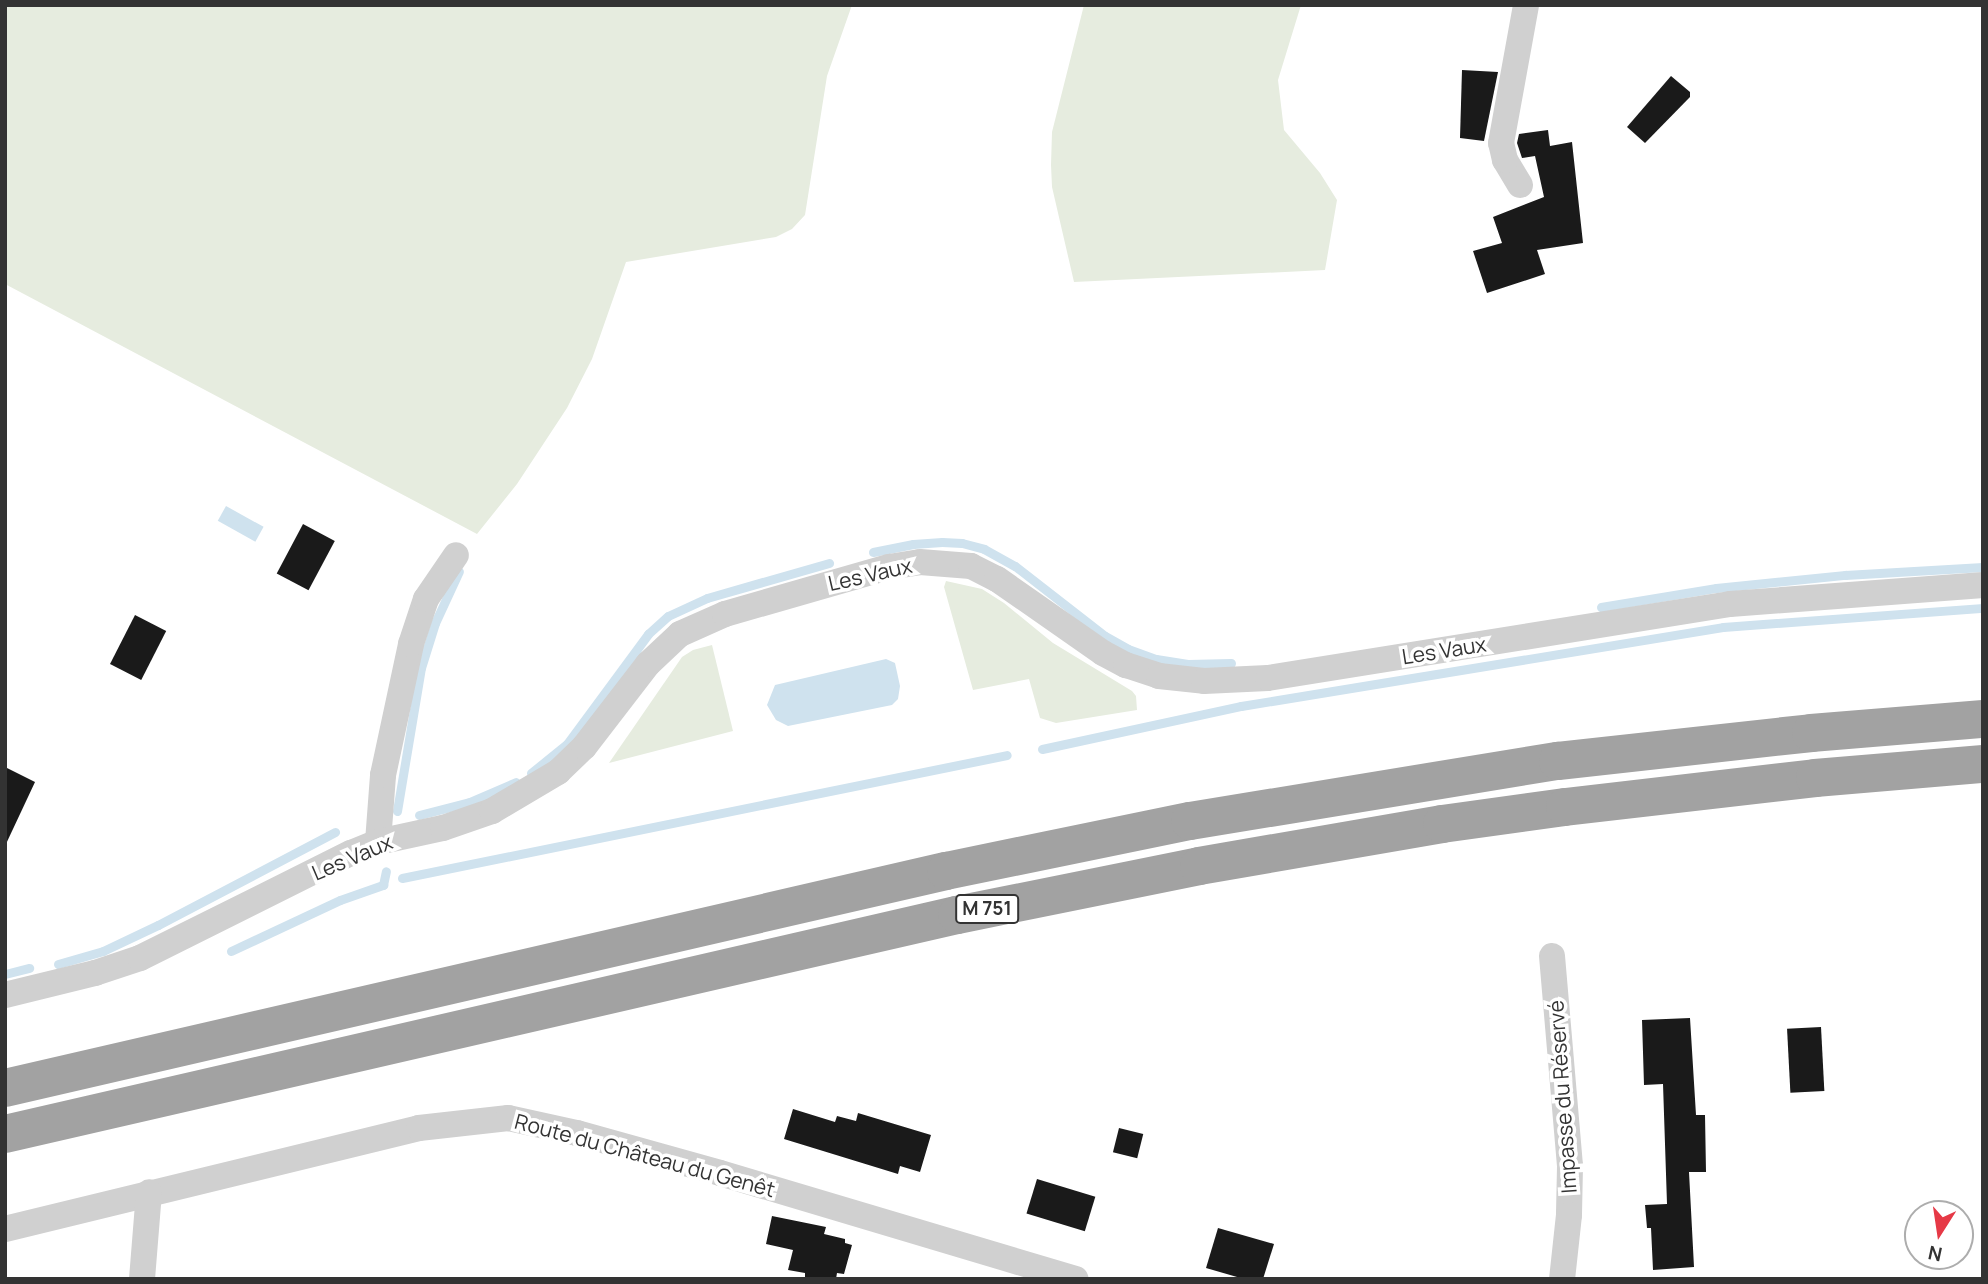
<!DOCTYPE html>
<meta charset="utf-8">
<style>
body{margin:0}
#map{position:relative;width:1988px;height:1284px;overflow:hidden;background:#fff;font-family:Manrope,sans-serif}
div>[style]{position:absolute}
.green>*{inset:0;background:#e6ecdf}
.water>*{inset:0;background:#cfe2ee;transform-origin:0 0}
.stream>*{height:9px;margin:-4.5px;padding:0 4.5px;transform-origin:4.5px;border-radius:4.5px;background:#cfe2ee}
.building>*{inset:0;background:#1a1a1a;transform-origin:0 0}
.minor>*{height:26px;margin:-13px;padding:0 13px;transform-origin:13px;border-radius:13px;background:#d0d0d0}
.trunk>*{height:38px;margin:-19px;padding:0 19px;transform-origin:19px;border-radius:19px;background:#a2a2a2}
span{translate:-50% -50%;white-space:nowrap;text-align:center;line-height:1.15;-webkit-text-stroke:7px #fff;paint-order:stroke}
.shield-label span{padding:2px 5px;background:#fff;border:2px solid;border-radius:5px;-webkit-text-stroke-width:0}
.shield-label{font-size:19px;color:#333;font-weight:700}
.street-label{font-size:21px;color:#333}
.frame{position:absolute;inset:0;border:7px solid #333;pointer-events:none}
.north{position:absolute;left:1904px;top:1200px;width:70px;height:70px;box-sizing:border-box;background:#fff;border:2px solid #adadad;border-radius:50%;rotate:192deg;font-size:19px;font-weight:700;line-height:28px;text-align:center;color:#333}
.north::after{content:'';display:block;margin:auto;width:24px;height:32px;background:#e63946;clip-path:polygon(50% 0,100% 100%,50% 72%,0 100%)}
</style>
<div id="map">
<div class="green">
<div style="clip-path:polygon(5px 5px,852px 5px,827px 76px,805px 215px,792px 229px,776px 237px,626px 262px,592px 359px,567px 408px,517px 484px,477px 534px,5px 284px)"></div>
<div style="clip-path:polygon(1084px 5px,1301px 5px,1278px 80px,1284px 130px,1320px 173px,1337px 200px,1325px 270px,1074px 282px,1052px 187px,1051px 165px,1052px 132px)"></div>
<div style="clip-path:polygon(946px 581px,982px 589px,1004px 603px,1053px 643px,1132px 691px,1136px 696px,1137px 710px,1056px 723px,1040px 718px,1029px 679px,973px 690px,944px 587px)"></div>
<div style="clip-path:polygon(712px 645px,733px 731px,609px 763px,682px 657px,693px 650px)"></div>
</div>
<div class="water">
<div style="left:226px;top:506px;width:43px;height:17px;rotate:29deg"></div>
<div style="clip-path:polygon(886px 659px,895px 663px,900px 686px,898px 699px,892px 705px,788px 726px,776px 720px,767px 705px,775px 685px)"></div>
</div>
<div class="stream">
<div style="left:873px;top:552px;width:41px;rotate:-11.3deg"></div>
<div style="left:913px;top:544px;width:29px;rotate:-4deg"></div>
<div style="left:942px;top:542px;width:20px;rotate:3deg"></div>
<div style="left:962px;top:543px;width:23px;rotate:15deg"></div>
<div style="left:984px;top:549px;width:35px;rotate:29deg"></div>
<div style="left:1015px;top:566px;width:114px;rotate:37.9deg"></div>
<div style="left:1105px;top:636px;width:26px;rotate:29deg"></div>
<div style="left:1128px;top:649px;width:30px;rotate:20deg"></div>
<div style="left:1156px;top:659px;width:32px;rotate:9deg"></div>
<div style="left:1188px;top:664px;width:43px;rotate:-1.3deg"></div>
<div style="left:1601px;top:607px;width:117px;rotate:-9.4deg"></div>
<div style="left:1716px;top:588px;width:130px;rotate:-5.8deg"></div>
<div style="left:1845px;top:575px;width:138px;rotate:-3.3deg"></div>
<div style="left:1042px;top:749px;width:204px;rotate:-12.2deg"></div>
<div style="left:1241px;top:706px;width:488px;rotate:-9.3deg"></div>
<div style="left:1723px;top:627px;width:261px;rotate:-4.2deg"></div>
<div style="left:531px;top:773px;width:46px;rotate:-38.9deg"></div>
<div style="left:567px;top:744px;width:137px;rotate:-53.6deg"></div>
<div style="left:648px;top:634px;width:27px;rotate:-42deg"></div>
<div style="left:668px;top:616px;width:43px;rotate:-24.8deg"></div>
<div style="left:707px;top:598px;width:127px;rotate:-16deg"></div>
<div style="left:397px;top:811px;width:145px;rotate:-80.5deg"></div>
<div style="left:421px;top:668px;width:47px;rotate:-72.7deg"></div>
<div style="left:435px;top:623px;width:57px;rotate:-65.2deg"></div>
<div style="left:419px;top:815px;width:53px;rotate:-14.3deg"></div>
<div style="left:470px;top:802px;width:50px;rotate:-23.5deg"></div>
<div style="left:402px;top:878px;width:617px;rotate:-11.49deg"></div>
<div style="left:231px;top:951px;width:120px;rotate:-25.1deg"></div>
<div style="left:340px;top:900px;width:46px;rotate:-19.2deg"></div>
<div style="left:383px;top:885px;width:14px;rotate:-78deg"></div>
<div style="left:58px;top:964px;width:47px;rotate:-16.1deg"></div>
<div style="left:103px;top:951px;width:61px;rotate:-25.3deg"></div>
<div style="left:158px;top:925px;width:200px;rotate:-27.7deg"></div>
<div style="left:5px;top:974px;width:25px;rotate:-14deg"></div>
</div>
<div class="building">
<div style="clip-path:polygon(1462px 70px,1498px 72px,1484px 141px,1460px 138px)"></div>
<div style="clip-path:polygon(1671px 76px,1690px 92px,1690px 97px,1645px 143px,1627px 127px)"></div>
<div style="clip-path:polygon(1548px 130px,1550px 146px,1572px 142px,1583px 243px,1537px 250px,1545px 274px,1487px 293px,1473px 251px,1502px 243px,1493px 217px,1544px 197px,1535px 156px,1522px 158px,1517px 143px,1519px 134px)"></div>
<div style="left:303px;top:524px;width:36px;height:56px;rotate:28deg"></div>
<div style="left:135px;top:615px;width:35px;height:55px;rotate:27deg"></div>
<div style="clip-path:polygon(5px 767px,35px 782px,5px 846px)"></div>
<div style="clip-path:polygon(1690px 1018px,1696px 1115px,1705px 1115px,1706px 1172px,1689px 1172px,1694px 1267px,1653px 1270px,1651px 1228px,1647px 1228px,1645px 1205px,1667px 1204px,1663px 1084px,1644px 1085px,1642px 1020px)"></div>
<div style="left:1821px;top:1027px;width:64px;height:34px;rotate:87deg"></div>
<div style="clip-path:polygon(793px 1109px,835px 1122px,837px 1116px,856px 1121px,858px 1113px,931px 1135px,920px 1172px,900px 1166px,898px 1174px,784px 1139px)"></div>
<div style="left:1119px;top:1128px;width:25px;height:25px;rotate:14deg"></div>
<div style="left:1037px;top:1179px;width:61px;height:36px;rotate:17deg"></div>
<div style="clip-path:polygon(772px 1216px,826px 1227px,824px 1234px,845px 1239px,845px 1243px,852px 1245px,844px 1274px,837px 1273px,836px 1279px,805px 1279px,805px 1273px,788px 1270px,793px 1250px,766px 1244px)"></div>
<div style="clip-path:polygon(1218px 1228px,1274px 1244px,1263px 1279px,1244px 1279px,1206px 1268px)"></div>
</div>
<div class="minor">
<div style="left:1520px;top:185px;width:29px;rotate:-121deg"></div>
<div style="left:1505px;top:160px;width:17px;rotate:-103deg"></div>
<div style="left:1501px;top:143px;width:140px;rotate:-79.7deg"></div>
<div style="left:378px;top:842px;width:67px;rotate:-85.7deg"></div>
<div style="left:383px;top:775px;width:134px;rotate:-77.9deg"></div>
<div style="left:411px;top:644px;width:47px;rotate:-71.6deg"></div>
<div style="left:426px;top:599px;width:53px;rotate:-55.7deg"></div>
<div style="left:1552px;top:956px;width:211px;rotate:85.1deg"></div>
<div style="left:1570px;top:1166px;width:49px;rotate:91.2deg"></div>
<div style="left:1569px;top:1215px;width:64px;rotate:96.2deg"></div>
<div style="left:5px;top:995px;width:93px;rotate:-13.7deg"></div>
<div style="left:95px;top:973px;width:47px;rotate:-18.4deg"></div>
<div style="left:140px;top:958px;width:236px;rotate:-26.5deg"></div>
<div style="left:351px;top:853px;width:29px;rotate:-22deg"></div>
<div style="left:378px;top:842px;width:66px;rotate:-12.2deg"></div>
<div style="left:443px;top:828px;width:52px;rotate:-19.1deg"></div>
<div style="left:492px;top:811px;width:77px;rotate:-30.6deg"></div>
<div style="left:558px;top:772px;width:36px;rotate:-44deg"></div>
<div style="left:584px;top:747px;width:105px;rotate:-52.4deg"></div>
<div style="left:648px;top:664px;width:44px;rotate:-43.2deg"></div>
<div style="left:680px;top:634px;width:49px;rotate:-24deg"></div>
<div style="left:725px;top:614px;width:171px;rotate:-16deg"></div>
<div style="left:889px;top:567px;width:31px;rotate:-9deg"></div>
<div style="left:920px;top:562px;width:51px;rotate:4.5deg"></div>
<div style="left:971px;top:566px;width:29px;rotate:27deg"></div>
<div style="left:997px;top:579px;width:129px;rotate:34.9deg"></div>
<div style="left:1103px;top:653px;width:26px;rotate:28deg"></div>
<div style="left:1126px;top:665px;width:35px;rotate:18deg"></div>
<div style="left:1159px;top:676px;width:45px;rotate:6.3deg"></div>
<div style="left:1204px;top:681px;width:64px;rotate:-2.7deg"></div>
<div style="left:1268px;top:678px;width:468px;rotate:-9.1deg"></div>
<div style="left:1730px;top:604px;width:254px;rotate:-4.3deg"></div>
<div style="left:5px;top:1229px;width:426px;rotate:-13.7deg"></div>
<div style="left:419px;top:1128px;width:90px;rotate:-6.4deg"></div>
<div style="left:508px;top:1118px;width:71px;rotate:12.3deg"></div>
<div style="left:577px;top:1133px;width:148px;rotate:15.6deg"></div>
<div style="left:720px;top:1173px;width:371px;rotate:16.6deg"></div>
<div style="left:142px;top:1279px;width:87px;rotate:-85.4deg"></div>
</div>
<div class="trunk">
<div style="left:5px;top:1088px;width:966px;rotate:-12.99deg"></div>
<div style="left:946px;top:871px;width:249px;rotate:-11.6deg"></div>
<div style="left:1190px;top:821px;width:373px;rotate:-9.3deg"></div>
<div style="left:1558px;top:761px;width:255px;rotate:-6.3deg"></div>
<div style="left:1811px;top:733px;width:173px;rotate:-4.7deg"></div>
<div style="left:5px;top:1134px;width:977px;rotate:-12.96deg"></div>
<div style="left:957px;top:915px;width:247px;rotate:-11.4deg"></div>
<div style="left:1199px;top:866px;width:247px;rotate:-9.8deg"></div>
<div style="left:1442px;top:824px;width:124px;rotate:-7.9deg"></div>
<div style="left:1565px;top:807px;width:252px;rotate:-6.6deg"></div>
<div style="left:1815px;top:778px;width:169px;rotate:-4.8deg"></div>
</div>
<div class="shield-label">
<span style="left:987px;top:909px">M 751</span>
</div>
<div class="street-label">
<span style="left:870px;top:574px;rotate:-13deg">Les Vaux</span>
<span style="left:1444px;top:650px;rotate:-9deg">Les Vaux</span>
<span style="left:352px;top:857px;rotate:-23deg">Les Vaux</span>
<span style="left:1562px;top:1097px;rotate:-94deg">Impasse du Réservé</span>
<span style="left:645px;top:1155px;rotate:15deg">Route du Château du Genêt</span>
</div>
<div class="frame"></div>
<div class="north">N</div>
</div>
